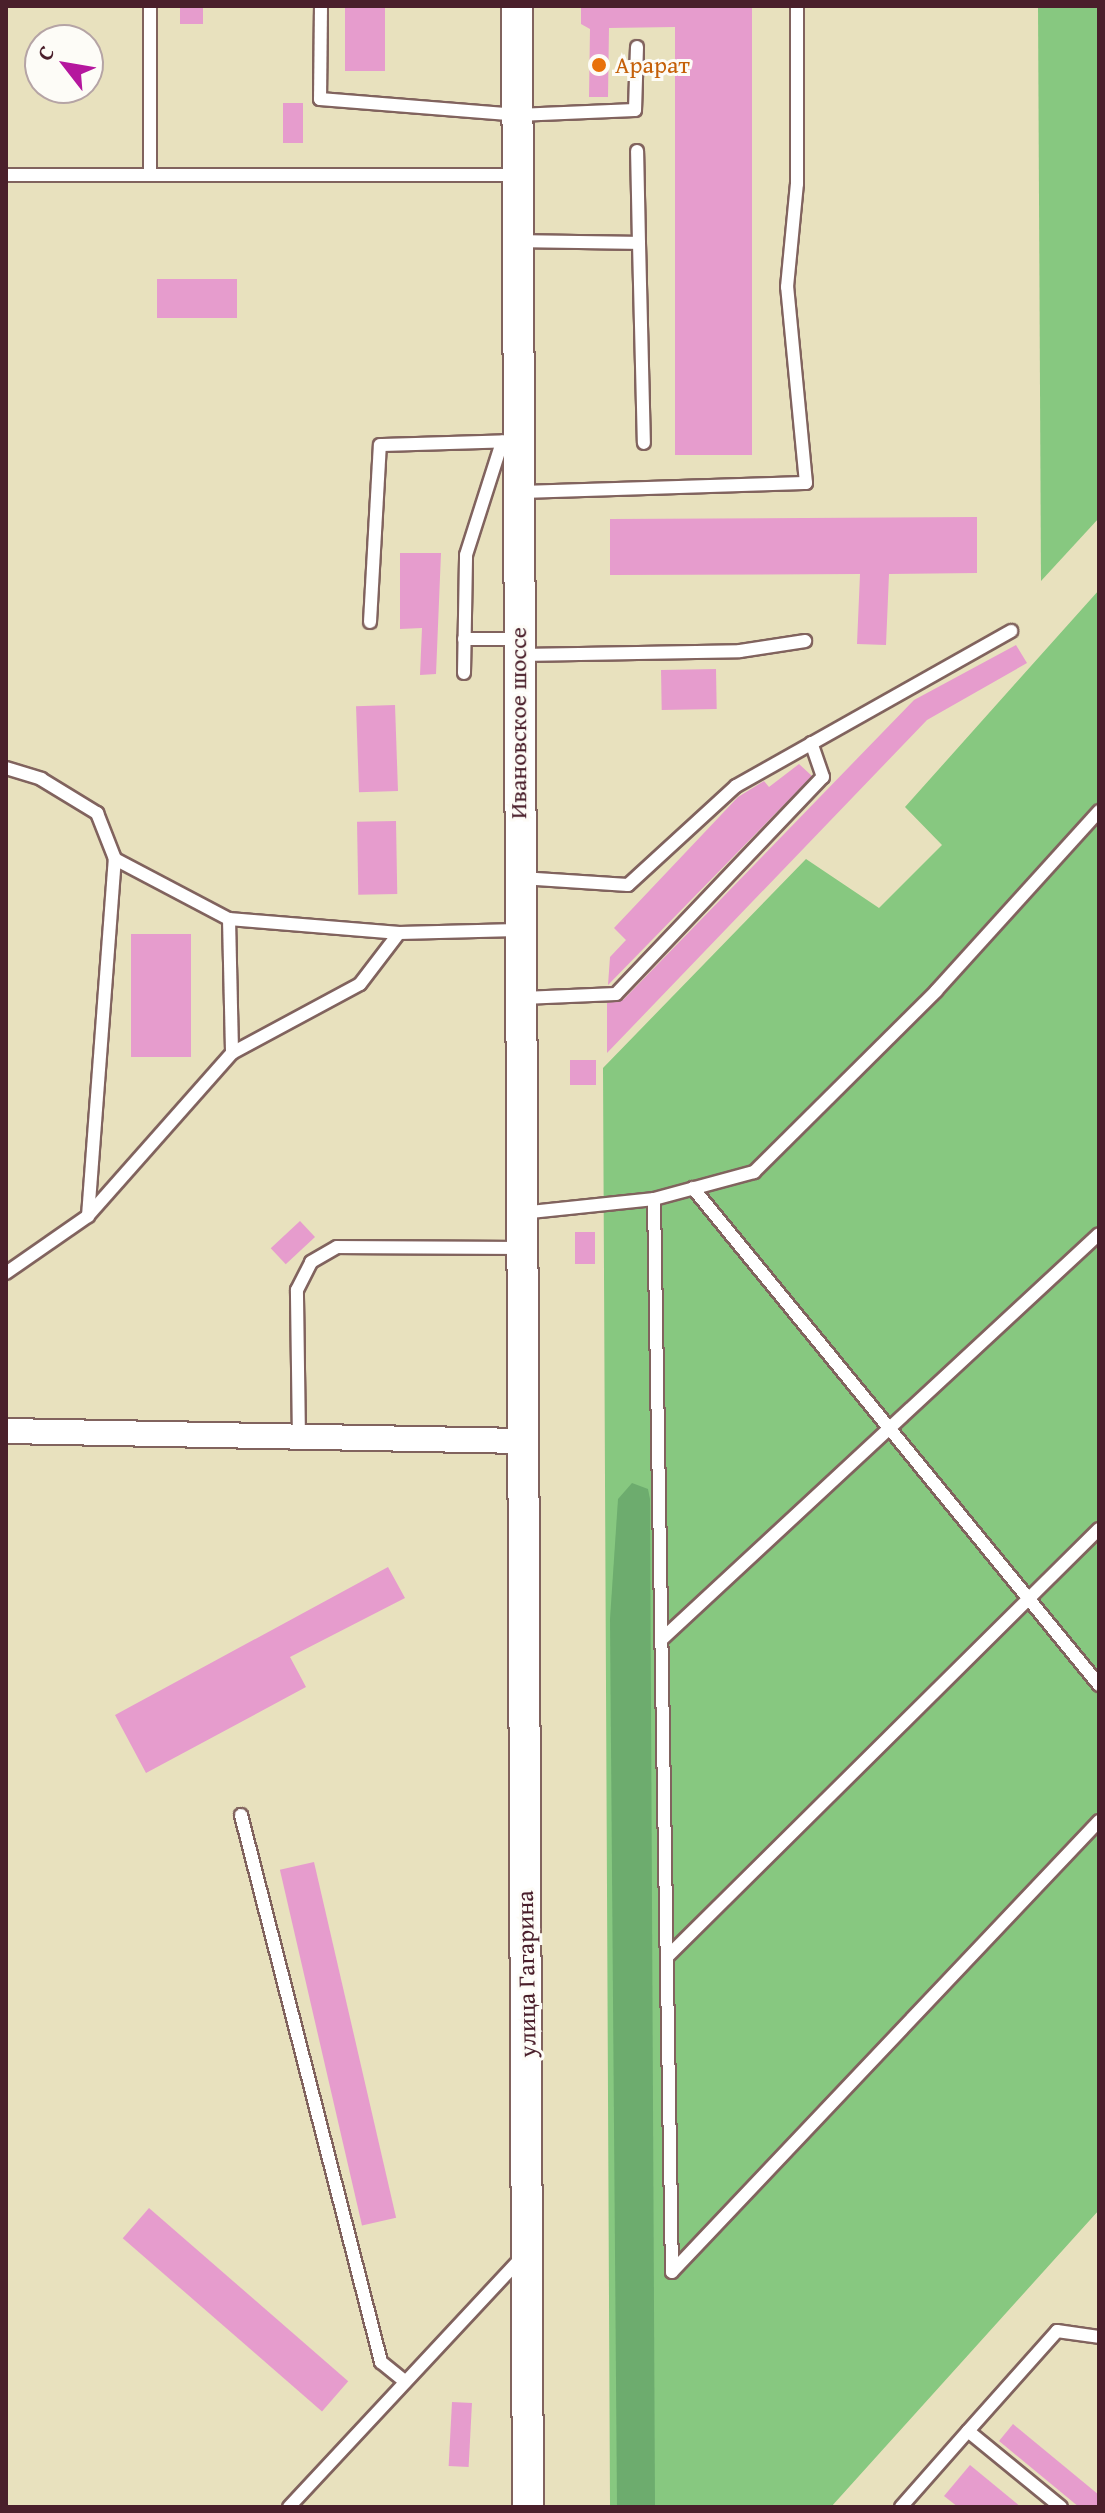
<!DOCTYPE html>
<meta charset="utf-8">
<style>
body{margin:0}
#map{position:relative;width:1105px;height:2513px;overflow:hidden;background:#e8e1be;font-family:"Gentium Book Plus",serif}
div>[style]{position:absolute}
.green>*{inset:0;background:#87c880}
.forest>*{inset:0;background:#6dac6e}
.building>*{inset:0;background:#e69ccd;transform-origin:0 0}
.roads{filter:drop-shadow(2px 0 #81635e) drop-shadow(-2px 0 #81635e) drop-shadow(0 2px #81635e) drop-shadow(0 -2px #81635e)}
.service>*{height:12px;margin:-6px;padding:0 6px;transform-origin:6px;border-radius:6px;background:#fff}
.minor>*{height:24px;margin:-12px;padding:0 12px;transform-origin:12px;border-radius:12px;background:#fff}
.tertiary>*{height:30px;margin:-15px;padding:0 15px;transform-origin:15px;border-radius:15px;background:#fff}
.dots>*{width:22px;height:22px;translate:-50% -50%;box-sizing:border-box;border:4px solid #fdfcf7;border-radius:50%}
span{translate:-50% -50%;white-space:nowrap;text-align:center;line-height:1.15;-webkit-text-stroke:6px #fdfcf7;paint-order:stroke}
.food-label{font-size:24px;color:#c56008}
.left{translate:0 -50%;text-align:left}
.street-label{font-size:24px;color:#4a1f2b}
.frame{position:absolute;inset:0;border:8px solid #4a1f2b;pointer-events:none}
.north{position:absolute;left:24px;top:24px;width:80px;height:80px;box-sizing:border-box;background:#fdfcf7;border:2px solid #b5a4a5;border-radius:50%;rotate:301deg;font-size:22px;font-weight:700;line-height:32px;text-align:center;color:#4a1f2b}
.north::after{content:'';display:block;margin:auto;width:28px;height:36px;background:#b5179e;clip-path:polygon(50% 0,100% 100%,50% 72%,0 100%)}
</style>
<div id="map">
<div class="green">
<div style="clip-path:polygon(1038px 6px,1099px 6px,1099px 518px,1041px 581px)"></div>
<div style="clip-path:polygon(1099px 590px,1099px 2210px,831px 2507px,610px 2507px,603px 1068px,806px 859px,879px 908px,942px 845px,905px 807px)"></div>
</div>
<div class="forest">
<div style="clip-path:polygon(632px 1483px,648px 1489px,650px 1499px,655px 2507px,617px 2507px,610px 1619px,618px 1499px)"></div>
</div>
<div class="building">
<div style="left:180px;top:6px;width:23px;height:18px"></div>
<div style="left:345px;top:6px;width:40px;height:65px"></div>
<div style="clip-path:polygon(581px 6px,752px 6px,752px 455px,675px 455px,675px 27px,609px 28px,608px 97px,589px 97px,590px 29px,581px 24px)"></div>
<div style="left:283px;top:103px;width:20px;height:40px"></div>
<div style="left:157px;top:279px;width:80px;height:39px"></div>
<div style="clip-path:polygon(977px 517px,977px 573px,889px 574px,886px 645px,857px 644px,860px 574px,610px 575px,610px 519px)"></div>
<div style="clip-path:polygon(400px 553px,441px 553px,436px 674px,420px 675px,422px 628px,400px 629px)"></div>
<div style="clip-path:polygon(1016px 645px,1027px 663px,927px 720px,607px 1053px,607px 1003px,623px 1000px,914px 700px)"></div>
<div style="left:716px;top:669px;width:40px;height:55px;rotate:89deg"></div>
<div style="left:395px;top:705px;width:86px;height:39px;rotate:88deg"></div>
<div style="clip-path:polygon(799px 764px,812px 776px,608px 985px,610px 957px,626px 940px,614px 928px,738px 797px,764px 781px,769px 787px)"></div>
<div style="left:396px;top:821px;width:73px;height:39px;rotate:89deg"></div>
<div style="left:131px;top:934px;width:60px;height:123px"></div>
<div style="left:570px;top:1060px;width:26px;height:25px"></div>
<div style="left:300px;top:1221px;width:22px;height:40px;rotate:47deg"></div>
<div style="left:575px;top:1232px;width:20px;height:32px"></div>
<div style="clip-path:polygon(388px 1567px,405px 1598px,290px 1657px,306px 1687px,146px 1773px,115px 1715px)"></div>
<div style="left:314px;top:1862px;width:365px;height:35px;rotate:77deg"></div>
<div style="left:149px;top:2208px;width:264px;height:40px;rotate:41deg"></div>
<div style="left:452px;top:2402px;width:20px;height:64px;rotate:3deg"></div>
<div style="clip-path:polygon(1013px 2424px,1099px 2495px,1099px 2507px,1079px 2507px,999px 2441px)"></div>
<div style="clip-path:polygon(970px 2465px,1021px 2507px,958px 2507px,944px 2496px)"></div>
</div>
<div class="roads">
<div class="service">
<div style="left:321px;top:6px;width:93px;rotate:90.6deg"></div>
<div style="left:320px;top:99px;width:198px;rotate:4.6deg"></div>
<div style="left:517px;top:115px;width:118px;rotate:-2.4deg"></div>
<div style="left:635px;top:110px;width:63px;rotate:-88.2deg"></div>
<div style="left:150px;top:174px;width:168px;rotate:-90deg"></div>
<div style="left:6px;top:175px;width:511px"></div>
<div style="left:518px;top:241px;width:121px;rotate:0.9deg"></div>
<div style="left:639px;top:243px;width:92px;rotate:-91.2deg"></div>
<div style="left:639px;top:243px;width:200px;rotate:88.6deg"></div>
<div style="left:520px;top:492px;width:286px;rotate:-1.8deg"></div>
<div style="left:806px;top:483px;width:197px;rotate:-95.5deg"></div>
<div style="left:787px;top:287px;width:103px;rotate:-84.5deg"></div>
<div style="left:797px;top:184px;width:178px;rotate:-90deg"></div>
<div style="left:370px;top:622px;width:177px;rotate:-86.8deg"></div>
<div style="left:380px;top:445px;width:138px;rotate:-1.7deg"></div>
<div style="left:464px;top:639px;width:54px"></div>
<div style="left:521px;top:655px;width:219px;rotate:-1deg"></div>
<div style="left:740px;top:651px;width:66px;rotate:-8.7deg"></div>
<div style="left:464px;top:673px;width:118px;rotate:-89deg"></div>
<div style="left:466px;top:555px;width:119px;rotate:-72.3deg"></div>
<div style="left:6px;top:768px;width:37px;rotate:17deg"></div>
<div style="left:41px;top:779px;width:66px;rotate:31.3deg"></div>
<div style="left:97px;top:813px;width:49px;rotate:68.6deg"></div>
<div style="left:521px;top:878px;width:107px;rotate:3.7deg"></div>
<div style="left:628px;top:885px;width:147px;rotate:-42.5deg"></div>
<div style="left:736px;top:786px;width:316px;rotate:-29.4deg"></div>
<div style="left:229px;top:919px;width:134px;rotate:88.7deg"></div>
<div style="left:232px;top:1053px;width:217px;rotate:131.5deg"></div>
<div style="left:88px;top:1216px;width:358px;rotate:-85.7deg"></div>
<div style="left:115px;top:859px;width:129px;rotate:27.8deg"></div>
<div style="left:229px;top:919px;width:171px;rotate:4.7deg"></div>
<div style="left:399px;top:933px;width:119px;rotate:-1.4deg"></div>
<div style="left:523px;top:998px;width:93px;rotate:-2.5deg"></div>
<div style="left:616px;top:994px;width:300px;rotate:-46.4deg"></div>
<div style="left:823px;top:777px;width:36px;rotate:-109deg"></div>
<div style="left:232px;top:1053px;width:145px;rotate:-28.3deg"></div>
<div style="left:360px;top:984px;width:64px;rotate:-52.6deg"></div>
<div style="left:693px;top:1188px;width:642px;rotate:50.75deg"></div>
<div style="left:654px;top:1199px;width:1073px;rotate:89.04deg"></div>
<div style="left:521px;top:1213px;width:134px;rotate:-6deg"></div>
<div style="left:654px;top:1199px;width:104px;rotate:-15.1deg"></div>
<div style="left:754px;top:1172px;width:257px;rotate:-44.8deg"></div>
<div style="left:936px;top:991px;width:243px;rotate:-47.8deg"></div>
<div style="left:6px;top:1273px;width:100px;rotate:-34.8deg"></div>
<div style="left:299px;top:1440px;width:150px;rotate:-90.8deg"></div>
<div style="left:297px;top:1290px;width:31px;rotate:-63deg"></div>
<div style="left:311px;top:1262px;width:30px;rotate:-30deg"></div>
<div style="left:337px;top:1247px;width:181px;rotate:0.3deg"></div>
<div style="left:661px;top:1640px;width:597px;rotate:-42.83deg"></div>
<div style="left:241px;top:1815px;width:565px;rotate:75.64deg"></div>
<div style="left:381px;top:2362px;width:27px;rotate:39deg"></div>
<div style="left:667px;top:1957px;width:608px;rotate:-44.73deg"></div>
<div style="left:672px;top:2272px;width:621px;rotate:-46.57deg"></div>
<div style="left:968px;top:2431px;width:134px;rotate:-48.3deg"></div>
<div style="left:1057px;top:2331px;width:42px;rotate:8.1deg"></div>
<div style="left:289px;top:2507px;width:342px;rotate:-47deg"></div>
<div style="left:901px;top:2507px;width:101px;rotate:-48.6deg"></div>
<div style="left:968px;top:2431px;width:120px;rotate:39.3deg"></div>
</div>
<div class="minor">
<div style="left:6px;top:1431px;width:514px;rotate:1.11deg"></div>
</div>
<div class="tertiary">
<div style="left:517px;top:6px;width:2501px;rotate:89.75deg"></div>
</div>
</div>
<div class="dots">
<div style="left:599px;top:65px;background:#e8710a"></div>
</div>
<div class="food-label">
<span class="left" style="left:615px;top:65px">Арарат</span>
</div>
<div class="street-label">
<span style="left:518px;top:723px;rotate:-90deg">Ивановское шоссе</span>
<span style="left:526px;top:1974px;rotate:-91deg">улица Гагарина</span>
</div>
<div class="frame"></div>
<div class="north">С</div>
</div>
